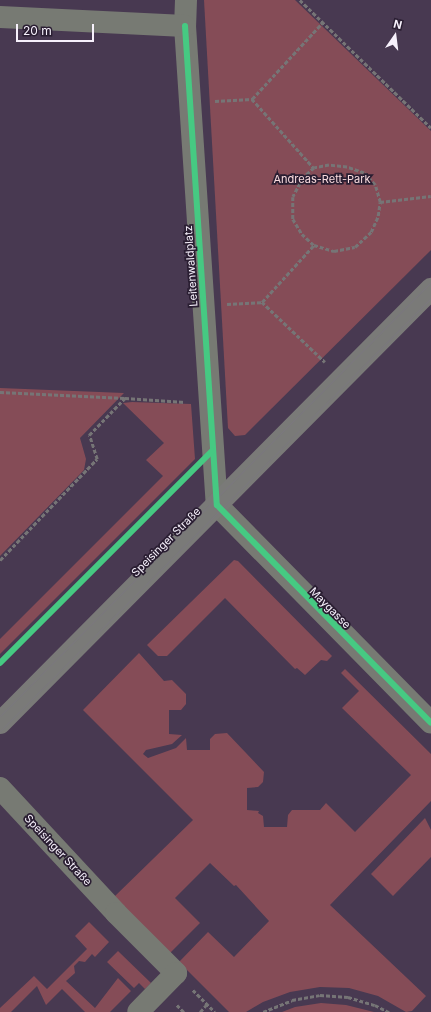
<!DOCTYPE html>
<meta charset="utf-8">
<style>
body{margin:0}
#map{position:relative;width:431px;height:1012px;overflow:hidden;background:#483951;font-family:Inter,sans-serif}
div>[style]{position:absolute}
.green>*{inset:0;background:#854c57}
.path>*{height:2.5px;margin-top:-1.25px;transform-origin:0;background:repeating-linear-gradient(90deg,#767576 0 4px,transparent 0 6px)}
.minor>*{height:22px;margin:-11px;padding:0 11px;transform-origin:11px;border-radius:11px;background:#777a73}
.major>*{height:22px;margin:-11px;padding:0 11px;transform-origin:11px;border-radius:11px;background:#7a7a78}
.tram>*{height:1px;margin:-0.5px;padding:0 0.5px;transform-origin:0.5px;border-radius:0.5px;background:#7b787e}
.cycleway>*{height:6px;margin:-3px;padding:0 3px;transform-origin:3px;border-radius:3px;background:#46c982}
span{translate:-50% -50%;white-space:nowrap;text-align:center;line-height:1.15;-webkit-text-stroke:3.5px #2a1e32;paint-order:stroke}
.park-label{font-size:11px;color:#fadcdf}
.street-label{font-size:11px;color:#f7f1fc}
.north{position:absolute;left:375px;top:16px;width:40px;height:40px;-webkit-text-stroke:3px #2a1e32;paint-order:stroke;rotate:14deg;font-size:11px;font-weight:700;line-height:16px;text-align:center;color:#f7f1fc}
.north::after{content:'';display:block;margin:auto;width:14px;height:18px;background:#f7f1fc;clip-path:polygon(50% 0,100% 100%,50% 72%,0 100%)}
.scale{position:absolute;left:16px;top:24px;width:78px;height:18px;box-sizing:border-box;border:2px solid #f7f1fc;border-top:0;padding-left:5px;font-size:12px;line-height:14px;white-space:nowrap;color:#f7f1fc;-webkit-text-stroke:3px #2a1e32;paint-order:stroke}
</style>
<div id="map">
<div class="green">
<div style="clip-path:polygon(204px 0,295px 0,431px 131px,431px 250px,245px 435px,235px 436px,228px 428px)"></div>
<div style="clip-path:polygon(0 388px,124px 393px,80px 438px,86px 459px,84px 470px,0 556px)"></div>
<div style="clip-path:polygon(132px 402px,191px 404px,195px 459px,0 654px,0 639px,163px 476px,146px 460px,164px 443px,123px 403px)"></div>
<div style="clip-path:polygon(234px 560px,238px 561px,332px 656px,327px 661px,321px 660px,305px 675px,297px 668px,295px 669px,225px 598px,167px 656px,158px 656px,147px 645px)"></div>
<div style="clip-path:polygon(139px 653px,164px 681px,172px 680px,186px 694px,186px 704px,181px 710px,169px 710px,169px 734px,182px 735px,172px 744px,146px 750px,143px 754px,148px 758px,176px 748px,186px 738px,187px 750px,210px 750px,210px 739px,215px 734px,227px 733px,264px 772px,263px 782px,258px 787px,247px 788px,247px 810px,259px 811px,258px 813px,263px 816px,264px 827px,287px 827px,288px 815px,292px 810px,320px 810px,326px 803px,355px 832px,411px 775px,342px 708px,359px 691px,341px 673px,345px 669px,431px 754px,431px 801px,330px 905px,426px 996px,412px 1011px,406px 1012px,378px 996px,349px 988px,320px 987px,290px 992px,263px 1002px,246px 1012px,229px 1012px,179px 962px,208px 932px,234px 957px,269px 921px,236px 885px,234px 886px,210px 863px,175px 898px,200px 923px,170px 953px,114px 897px,193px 820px,83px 710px)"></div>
<div style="clip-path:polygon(425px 818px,431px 830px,431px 857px,393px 896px,371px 874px)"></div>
<div style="clip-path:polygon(89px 922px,109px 942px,95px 957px,92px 954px,85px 962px,79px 961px,74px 966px,75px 973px,66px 981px,95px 1008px,118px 978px,131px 991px,110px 1012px,85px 1012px,62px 989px,46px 1005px,37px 986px,11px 1012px,0 1012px,0 1008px,34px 976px,47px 989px,87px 949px,75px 936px)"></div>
<div style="clip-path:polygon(118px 951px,151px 983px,145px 989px,139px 983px,134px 988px,107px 962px)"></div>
<div style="clip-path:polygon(321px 1003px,346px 1005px,374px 1012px,282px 1012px,295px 1007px)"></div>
</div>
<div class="path">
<div style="left:300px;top:0;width:183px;rotate:44.3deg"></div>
<div style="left:252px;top:99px;width:93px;rotate:48.1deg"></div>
<div style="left:314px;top:168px;width:15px;rotate:138deg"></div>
<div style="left:303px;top:178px;width:21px;rotate:118deg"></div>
<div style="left:293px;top:197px;width:22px;rotate:90deg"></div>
<div style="left:293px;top:219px;width:17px;rotate:59deg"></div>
<div style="left:302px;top:234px;width:16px;rotate:43deg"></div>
<div style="left:314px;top:245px;width:21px;rotate:17deg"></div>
<div style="left:334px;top:251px;width:21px;rotate:-11deg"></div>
<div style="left:355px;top:247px;width:22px;rotate:-43deg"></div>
<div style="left:371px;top:232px;width:17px;rotate:-66deg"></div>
<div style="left:378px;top:216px;width:14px;rotate:-82deg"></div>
<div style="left:380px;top:202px;width:18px;rotate:-106deg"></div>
<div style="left:375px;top:185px;width:16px;rotate:-133deg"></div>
<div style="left:364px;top:173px;width:18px;rotate:-161deg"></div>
<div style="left:347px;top:167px;width:18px;rotate:-174deg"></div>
<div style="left:329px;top:165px;width:15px;rotate:169deg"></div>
<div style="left:215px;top:101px;width:37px;rotate:-3deg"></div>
<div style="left:252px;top:99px;width:105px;rotate:-47.3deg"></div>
<div style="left:380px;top:202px;width:51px;rotate:-6.7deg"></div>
<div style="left:262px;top:302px;width:87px;rotate:43.6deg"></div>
<div style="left:227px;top:304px;width:35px;rotate:-3deg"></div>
<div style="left:262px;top:302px;width:77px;rotate:-47.6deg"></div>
<div style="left:0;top:392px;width:125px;rotate:2.7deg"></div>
<div style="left:0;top:560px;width:140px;rotate:-46.2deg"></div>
<div style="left:97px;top:459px;width:25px;rotate:-108deg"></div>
<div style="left:89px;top:435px;width:52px;rotate:-45.8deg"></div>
<div style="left:125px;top:398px;width:60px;rotate:3.8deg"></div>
<div style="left:193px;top:990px;width:31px;rotate:45deg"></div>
<div style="left:177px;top:1005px;width:10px;rotate:45deg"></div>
<div style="left:200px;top:1012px;width:11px;rotate:-49deg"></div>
<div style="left:263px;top:1012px;width:31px;rotate:-22deg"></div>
<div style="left:292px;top:1000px;width:28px;rotate:-10deg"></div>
<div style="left:320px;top:995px;width:28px;rotate:4deg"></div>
<div style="left:348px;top:997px;width:28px;rotate:17deg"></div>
<div style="left:375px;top:1005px;width:16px;rotate:27deg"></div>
</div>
<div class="minor">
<div style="left:186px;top:0;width:26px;rotate:92deg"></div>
<div style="left:185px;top:26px;width:480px;rotate:86.2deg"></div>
<div style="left:217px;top:505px;width:305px;rotate:45.5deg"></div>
<div style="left:0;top:17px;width:185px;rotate:2.8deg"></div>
<div style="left:0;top:788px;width:171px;rotate:47.1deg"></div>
<div style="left:116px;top:913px;width:85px;rotate:45deg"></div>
<div style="left:176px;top:973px;width:54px;rotate:134.3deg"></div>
</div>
<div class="major">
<div style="left:0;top:723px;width:612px;rotate:-45.2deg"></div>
</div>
<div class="tram">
<div style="left:0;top:716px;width:612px;rotate:-45.2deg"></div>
<div style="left:0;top:731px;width:611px;rotate:-45.13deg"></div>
</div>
<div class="cycleway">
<div style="left:185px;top:26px;width:480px;rotate:86.2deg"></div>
<div style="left:217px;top:505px;width:305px;rotate:45.5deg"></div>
<div style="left:0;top:663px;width:300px;rotate:-45deg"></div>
</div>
<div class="park-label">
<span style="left:322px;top:179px">Andreas-Rett-Park</span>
</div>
<div class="street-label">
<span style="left:191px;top:266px;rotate:-94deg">Leitenwaldplatz</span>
<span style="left:166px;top:542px;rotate:-45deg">Speisinger Straße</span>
<span style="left:330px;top:608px;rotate:45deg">Maygasse</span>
<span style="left:58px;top:850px;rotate:47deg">Speisinger Straße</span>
</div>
<div class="north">N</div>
<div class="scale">20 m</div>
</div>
